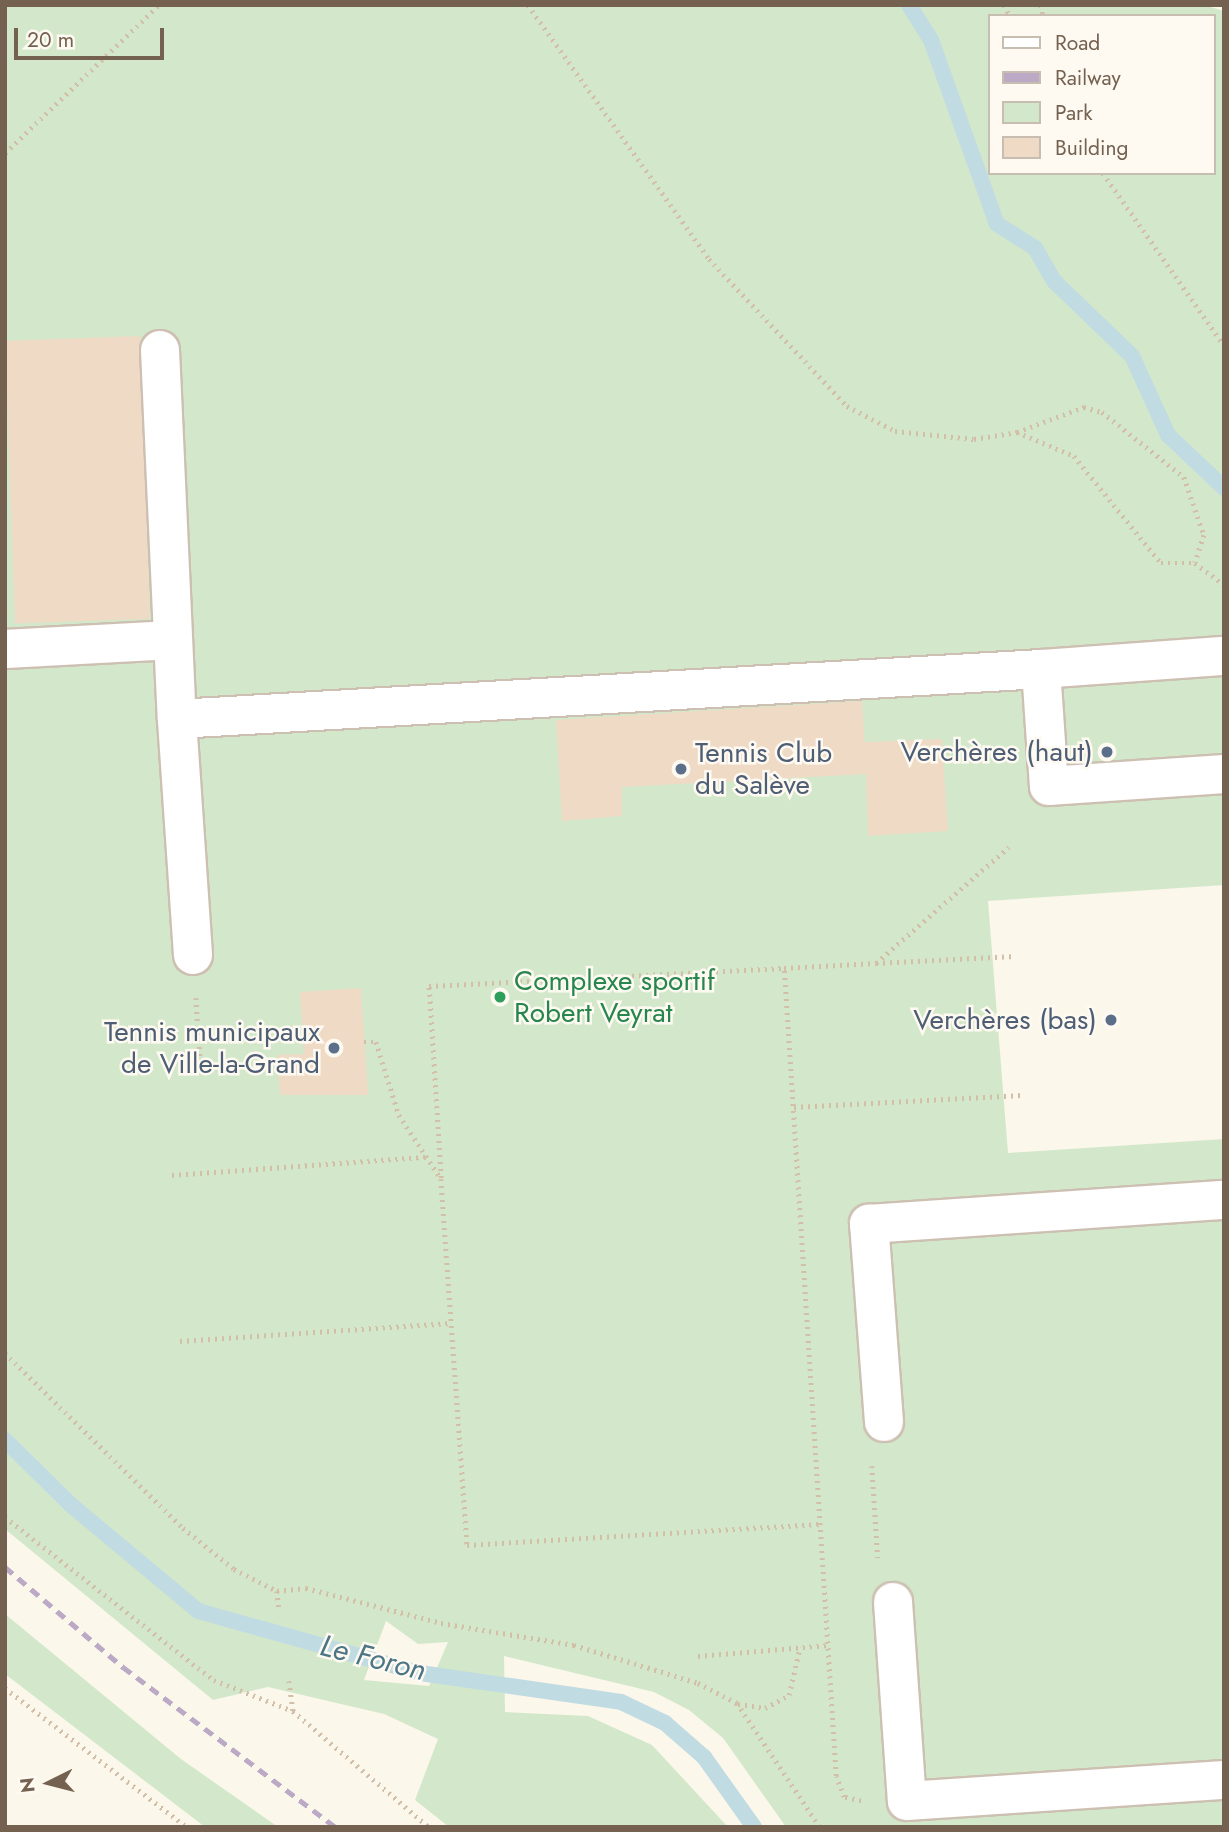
<!DOCTYPE html>
<meta charset="utf-8">
<style>
body{margin:0}
#map{position:relative;width:1229px;height:1832px;overflow:hidden;background:#fbf7eb;font-family:Jost,sans-serif}
div>[style]{position:absolute}
.green>*{inset:0;background:#d3e8ca}
.stream>*{height:16px;margin:-8px;padding:0 8px;transform-origin:8px;border-radius:8px;background:#c1dbe3}
.building>*{inset:0;background:#eedac5;transform-origin:0 0}
.path>*{height:4.5px;margin-top:-2.25px;transform-origin:0;background:repeating-linear-gradient(90deg,#d3bea8 0 2px,transparent 0 7px)}
.roads{filter:drop-shadow(2px 0 #cdc0b2) drop-shadow(-2px 0 #cdc0b2) drop-shadow(0 2px #cdc0b2) drop-shadow(0 -2px #cdc0b2)}
.minor>*{height:38px;margin:-19px;padding:0 19px;transform-origin:19px;border-radius:19px;background:#fff}
.rail>*{height:5px;margin-top:-2.5px;transform-origin:0;background:repeating-linear-gradient(90deg,#bba9c5 0 10px,transparent 0 17px)}
.dots>*{width:19px;height:19px;translate:-50% -50%;box-sizing:border-box;border:4px solid #fefaf2;border-radius:50%}
span{translate:-50% -50%;white-space:nowrap;text-align:center;line-height:1.15;-webkit-text-stroke:5px #fefaf2;paint-order:stroke}
.service-label{font-size:28px;color:#4e5e75}
.right{translate:-100% -50%;text-align:right}
.left{translate:0 -50%;text-align:left}
.leisure-label{font-size:28px;color:#27864d}
.water-label{font-size:30px;color:#4c7585;font-style:italic}
.frame{position:absolute;inset:0;border:7px solid #746150;pointer-events:none}
.legend{position:absolute;left:988px;top:14px;width:228px;height:161px;box-sizing:border-box;background:#fefaf2;border:2px solid #c7bdb1;margin:0;padding:9px 12px;list-style:none;font-size:21px;color:#746150}
.legend li{display:flex;align-items:center;gap:14px;height:35px}
.legend b{width:35px;border:2px solid #c7bdb1}
.north{position:absolute;left:14px;top:1748px;width:70px;height:70px;-webkit-text-stroke:5px #fefaf2;paint-order:stroke;rotate:264deg;font-size:19px;font-weight:700;line-height:28px;text-align:center;color:#746150}
.north::after{content:'';display:block;margin:auto;width:24px;height:32px;background:#746150;clip-path:polygon(50% 0,100% 100%,50% 72%,0 100%)}
.scale{position:absolute;left:14px;top:28px;width:150px;height:32px;box-sizing:border-box;border:4px solid #746150;border-top:0;padding-left:9px;font-size:21px;line-height:24px;white-space:nowrap;color:#746150;-webkit-text-stroke:5px #fefaf2;paint-order:stroke}
</style>
<div id="map">
<div class="green">
<div style="clip-path:polygon(evenodd,5px 5px,1204px 5px,1224px 11px,1224px 885px,988px 901px,1008px 1153px,1224px 1139px,1224px 1827px,786px 1827px,723px 1738px,689px 1710px,654px 1692px,504px 1656px,505px 1712px,588px 1716px,652px 1745px,728px 1827px,449px 1827px,415px 1800px,438px 1739px,384px 1714px,268px 1687px,213px 1700px,5px 1529px,5px 5px,989px 16px,1213px 16px,1213px 173px,989px 173px,989px 16px,5px 5px,386px 1621px,418px 1644px,448px 1642px,429px 1686px,364px 1680px,386px 1621px)"></div>
<div style="clip-path:polygon(5px 1614px,181px 1759px,278px 1827px,205px 1827px,5px 1674px)"></div>
</div>
<div class="stream">
<div style="left:909px;top:5px;width:41px;rotate:57.8deg"></div>
<div style="left:931px;top:40px;width:195px;rotate:70.3deg"></div>
<div style="left:997px;top:224px;width:45px;rotate:32.3deg"></div>
<div style="left:1035px;top:248px;width:38px;rotate:60deg"></div>
<div style="left:1054px;top:281px;width:108px;rotate:43.9deg"></div>
<div style="left:1132px;top:356px;width:87px;rotate:65.5deg"></div>
<div style="left:1168px;top:435px;width:77px;rotate:43.4deg"></div>
<div style="left:5px;top:1440px;width:93px;rotate:44.6deg"></div>
<div style="left:71px;top:1505px;width:165px;rotate:39.8deg"></div>
<div style="left:198px;top:1611px;width:230px;rotate:15.6deg"></div>
<div style="left:420px;top:1673px;width:203px;rotate:8.2deg"></div>
<div style="left:621px;top:1702px;width:49px;rotate:25.5deg"></div>
<div style="left:665px;top:1723px;width:52px;rotate:41.1deg"></div>
<div style="left:704px;top:1757px;width:86px;rotate:54.5deg"></div>
</div>
<div class="building">
<div style="left:140px;top:336px;width:283px;height:135px;rotate:88deg"></div>
<div style="clip-path:polygon(862px 701px,865px 747px,864px 742px,942px 739px,948px 831px,868px 836px,866px 774px,622px 787px,622px 816px,562px 821px,556px 720px)"></div>
<div style="clip-path:polygon(361px 988px,368px 1095px,280px 1095px,277px 1055px,304px 1054px,300px 992px)"></div>
</div>
<div class="path">
<div style="left:528px;top:5px;width:312px;rotate:54.5deg"></div>
<div style="left:709px;top:259px;width:202px;rotate:46.8deg"></div>
<div style="left:847px;top:406px;width:54px;rotate:27.5deg"></div>
<div style="left:895px;top:431px;width:79px;rotate:5.8deg"></div>
<div style="left:974px;top:439px;width:44px;rotate:-9.2deg"></div>
<div style="left:1017px;top:432px;width:62px;rotate:22.8deg"></div>
<div style="left:1074px;top:456px;width:138px;rotate:50.9deg"></div>
<div style="left:1161px;top:563px;width:34px"></div>
<div style="left:1195px;top:563px;width:36px;rotate:37deg"></div>
<div style="left:1004px;top:5px;width:13px;rotate:61deg"></div>
<div style="left:1041px;top:5px;width:11px;rotate:80deg"></div>
<div style="left:5px;top:153px;width:214px;rotate:-43.9deg"></div>
<div style="left:1103px;top:173px;width:210px;rotate:54.9deg"></div>
<div style="left:1017px;top:432px;width:72px;rotate:-20.5deg"></div>
<div style="left:1084px;top:407px;width:19px;rotate:16deg"></div>
<div style="left:1102px;top:412px;width:105px;rotate:38.4deg"></div>
<div style="left:1184px;top:477px;width:61px;rotate:71deg"></div>
<div style="left:1204px;top:535px;width:29px;rotate:108deg"></div>
<div style="left:876px;top:963px;width:139px;rotate:-2.9deg"></div>
<div style="left:196px;top:998px;width:71px;rotate:86deg"></div>
<div style="left:364px;top:1042px;width:12px"></div>
<div style="left:376px;top:1042px;width:77px;rotate:72.5deg"></div>
<div style="left:399px;top:1115px;width:77px;rotate:56.7deg"></div>
<div style="left:441px;top:1179px;width:367px;rotate:85.9deg"></div>
<div style="left:467px;top:1545px;width:354px;rotate:-3.4deg"></div>
<div style="left:794px;top:1107px;width:230px;rotate:-3deg"></div>
<div style="left:172px;top:1175px;width:255px;rotate:-4.1deg"></div>
<div style="left:441px;top:1178px;width:192px;rotate:-93.6deg"></div>
<div style="left:429px;top:986px;width:355px;rotate:-2.9deg"></div>
<div style="left:180px;top:1341px;width:272px;rotate:-3.8deg"></div>
<div style="left:5px;top:1353px;width:250px;rotate:44.5deg"></div>
<div style="left:183px;top:1528px;width:65px;rotate:38.8deg"></div>
<div style="left:234px;top:1569px;width:48px;rotate:27.1deg"></div>
<div style="left:277px;top:1591px;width:29px;rotate:-6deg"></div>
<div style="left:306px;top:1588px;width:139px;rotate:14.5deg"></div>
<div style="left:441px;top:1623px;width:135px;rotate:9.4deg"></div>
<div style="left:574px;top:1645px;width:130px;rotate:17deg"></div>
<div style="left:698px;top:1683px;width:44px;rotate:27.1deg"></div>
<div style="left:737px;top:1703px;width:149px;rotate:56.2deg"></div>
<div style="left:872px;top:1466px;width:92px;rotate:86.3deg"></div>
<div style="left:5px;top:1517px;width:265px;rotate:38deg"></div>
<div style="left:214px;top:1680px;width:85px;rotate:21.4deg"></div>
<div style="left:277px;top:1591px;width:16px;rotate:83deg"></div>
<div style="left:698px;top:1656px;width:130px;rotate:-4.8deg"></div>
<div style="left:289px;top:1681px;width:30px;rotate:82deg"></div>
<div style="left:293px;top:1711px;width:179px;rotate:40.5deg"></div>
<div style="left:5px;top:1688px;width:229px;rotate:37.4deg"></div>
<div style="left:738px;top:1704px;width:27px;rotate:8deg"></div>
<div style="left:765px;top:1708px;width:27px;rotate:-28deg"></div>
<div style="left:789px;top:1695px;width:49px;rotate:-77.1deg"></div>
<div style="left:861px;top:1801px;width:17px;rotate:-167deg"></div>
<div style="left:844px;top:1797px;width:22px;rotate:-111deg"></div>
<div style="left:836px;top:1776px;width:810px;rotate:-93.68deg"></div>
<div style="left:784px;top:968px;width:92px;rotate:-3.1deg"></div>
<div style="left:876px;top:963px;width:176px;rotate:-41.1deg"></div>
</div>
<div class="roads">
<div class="minor">
<div style="left:160px;top:350px;width:369px;rotate:87.4deg"></div>
<div style="left:5px;top:649px;width:167px;rotate:-3.1deg"></div>
<div style="left:1041px;top:669px;width:183px;rotate:-4.1deg"></div>
<div style="left:193px;top:955px;width:237px;rotate:-93.9deg"></div>
<div style="left:177px;top:719px;width:865px;rotate:-3.31deg"></div>
<div style="left:1041px;top:669px;width:117px;rotate:86.1deg"></div>
<div style="left:1049px;top:786px;width:175px;rotate:-3.9deg"></div>
<div style="left:884px;top:1422px;width:199px;rotate:-94.3deg"></div>
<div style="left:869px;top:1224px;width:356px;rotate:-3.9deg"></div>
<div style="left:893px;top:1602px;width:199px;rotate:86deg"></div>
<div style="left:907px;top:1801px;width:318px;rotate:-3.8deg"></div>
</div>
</div>
<div class="rail">
<div style="left:5px;top:1567px;width:155px;rotate:40.3deg"></div>
<div style="left:123px;top:1667px;width:266px;rotate:37deg"></div>
</div>
<div class="dots">
<div style="left:1107px;top:752px;background:#5c6f8a"></div>
<div style="left:681px;top:769px;background:#5c6f8a"></div>
<div style="left:500px;top:997px;background:#2e9e5b"></div>
<div style="left:1111px;top:1020px;background:#5c6f8a"></div>
<div style="left:334px;top:1048px;background:#5c6f8a"></div>
</div>
<div class="service-label">
<span class="right" style="left:1093px;top:752px">Verchères (haut)</span>
<span class="left" style="left:695px;top:769px">Tennis Club<br>du Salève</span>
<span class="right" style="left:1097px;top:1020px">Verchères (bas)</span>
<span class="right" style="left:320px;top:1048px">Tennis municipaux<br>de Ville-la-Grand</span>
</div>
<div class="leisure-label">
<span class="left" style="left:514px;top:997px">Complexe sportif<br>Robert Veyrat</span>
</div>
<div class="water-label">
<span style="left:373px;top:1658px;rotate:14deg">Le Foron</span>
</div>
<div class="frame"></div>
<ul class="legend">
<li><b style="height:9px;background:#fff"></b>Road</li>
<li><b style="height:9px;background:#bba9c5"></b>Railway</li>
<li><b style="height:19px;background:#d3e8ca"></b>Park</li>
<li><b style="height:19px;background:#eedac5"></b>Building</li>
</ul>
<div class="north">N</div>
<div class="scale">20 m</div>
</div>
